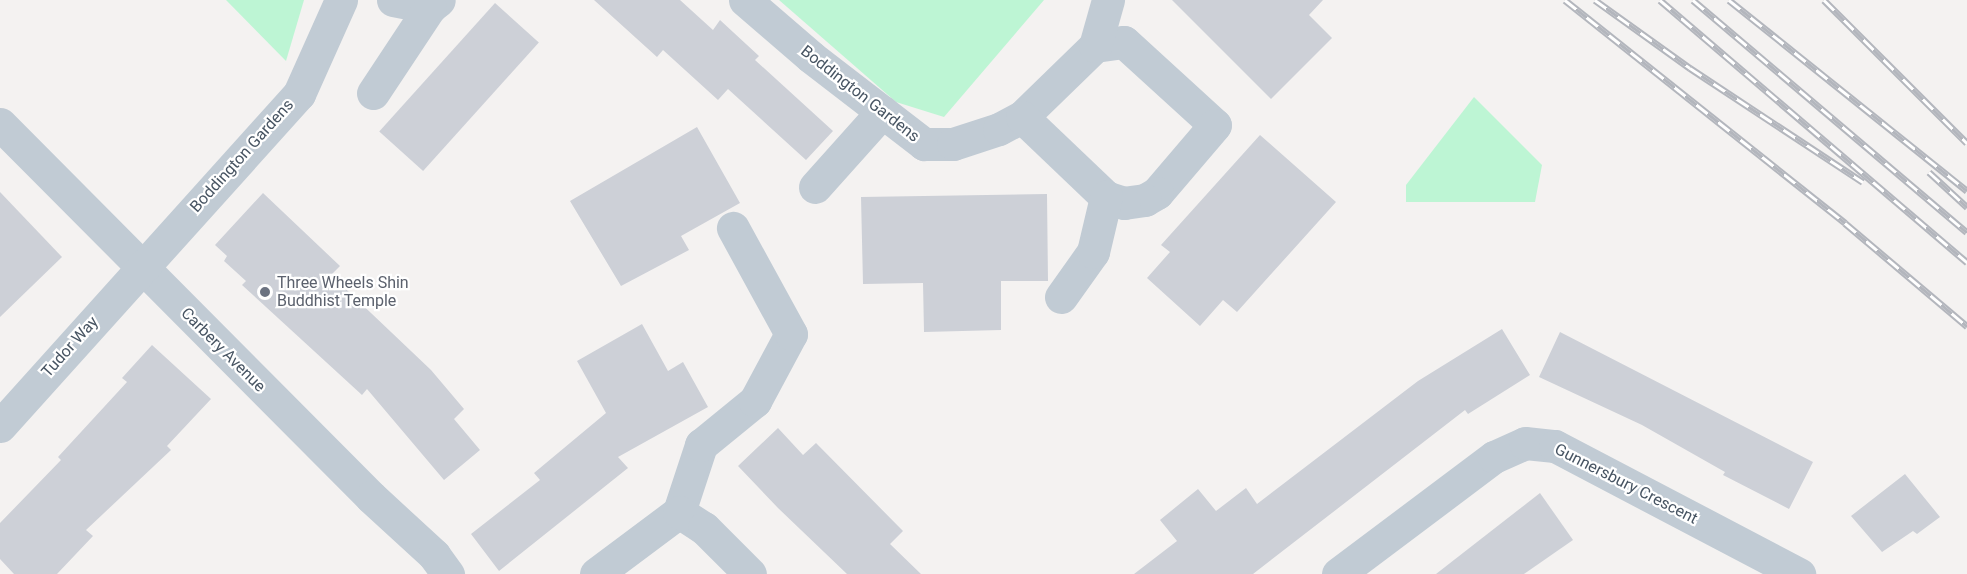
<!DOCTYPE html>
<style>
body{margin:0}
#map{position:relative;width:1967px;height:574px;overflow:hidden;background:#f4f2f1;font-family:Roboto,sans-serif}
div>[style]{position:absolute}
.green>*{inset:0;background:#bdf5d4}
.building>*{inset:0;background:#cdd0d7;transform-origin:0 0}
.minor>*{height:33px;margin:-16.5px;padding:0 16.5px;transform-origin:16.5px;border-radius:16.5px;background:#c1cbd4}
.rail>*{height:7px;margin-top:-3.5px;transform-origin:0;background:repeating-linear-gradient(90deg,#fff 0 14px,#b3b6bd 0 28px);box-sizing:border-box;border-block:2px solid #b3b6bd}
.dots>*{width:16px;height:16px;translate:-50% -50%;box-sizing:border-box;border:3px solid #fff;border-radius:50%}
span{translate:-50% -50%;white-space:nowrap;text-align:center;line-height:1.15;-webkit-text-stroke:4.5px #fff;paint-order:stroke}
.street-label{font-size:16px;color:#475462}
.worship-label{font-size:16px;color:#5b616d}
.left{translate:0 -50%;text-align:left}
</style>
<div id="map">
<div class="green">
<div style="clip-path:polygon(226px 0,304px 0,286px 61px)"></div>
<div style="clip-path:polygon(779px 0,1044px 0,944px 117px,896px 102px)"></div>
<div style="clip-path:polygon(1474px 97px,1542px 165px,1535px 202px,1406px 202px,1406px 185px)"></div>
</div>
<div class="building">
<div style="clip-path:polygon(594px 0,680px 0,713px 30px,720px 20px,759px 56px,755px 60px,833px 131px,806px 160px,728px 89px,718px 100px,663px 50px,657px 57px)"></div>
<div style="clip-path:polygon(1172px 0,1323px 0,1309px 15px,1332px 38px,1271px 99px)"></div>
<div style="left:495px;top:3px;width:59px;height:173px;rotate:42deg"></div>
<div style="clip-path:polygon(697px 127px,740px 203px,681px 236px,689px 250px,621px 286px,570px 201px)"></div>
<div style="clip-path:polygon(1260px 135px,1336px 202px,1237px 312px,1223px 300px,1200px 326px,1147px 278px,1170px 252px,1161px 245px)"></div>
<div style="clip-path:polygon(0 192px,62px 257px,0 317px)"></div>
<div style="clip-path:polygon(263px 193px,340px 266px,331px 275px,431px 370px,464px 409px,454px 419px,480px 450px,444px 480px,367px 389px,362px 395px,242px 285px,246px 281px,224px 261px,227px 256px,215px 245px)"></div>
<div style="clip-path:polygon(1047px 194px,1048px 281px,1001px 281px,1001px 330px,924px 332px,923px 283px,863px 284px,861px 197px)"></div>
<div style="clip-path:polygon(642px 324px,668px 371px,683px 362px,708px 407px,618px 457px,628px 468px,499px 571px,471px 534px,540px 480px,534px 473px,606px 413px,577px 361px)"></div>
<div style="clip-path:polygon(1502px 329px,1530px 375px,1468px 414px,1465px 410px,1253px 574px,1134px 574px,1177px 541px,1160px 520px,1198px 489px,1216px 511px,1246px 488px,1257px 504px,1418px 381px)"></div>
<div style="clip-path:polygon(1560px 332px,1813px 462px,1789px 509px,1723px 475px,1725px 472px,1642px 425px,1539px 377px)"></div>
<div style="clip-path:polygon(152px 345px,211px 399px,167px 446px,171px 450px,86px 530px,93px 536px,57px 574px,14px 574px,0 559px,0 523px,61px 460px,58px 457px,127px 382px,122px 378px)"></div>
<div style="clip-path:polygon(778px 428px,803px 455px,816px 443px,903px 531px,890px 544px,921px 574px,847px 574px,778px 508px,738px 466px)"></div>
<div style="clip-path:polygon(1905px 474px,1940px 517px,1917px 534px,1913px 531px,1882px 552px,1851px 516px)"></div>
<div style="clip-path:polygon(1540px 493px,1573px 540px,1524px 574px,1436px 574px)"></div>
</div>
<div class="minor">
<div style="left:393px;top:0;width:38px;rotate:11deg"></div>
<div style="left:430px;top:7px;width:11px;rotate:-38deg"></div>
<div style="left:745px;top:0;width:87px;rotate:40.8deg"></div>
<div style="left:811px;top:57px;width:143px;rotate:37.6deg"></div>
<div style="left:924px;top:144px;width:29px"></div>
<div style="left:953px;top:144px;width:48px;rotate:-18.1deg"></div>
<div style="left:999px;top:129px;width:26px;rotate:-28deg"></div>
<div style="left:1022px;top:117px;width:102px;rotate:-44.2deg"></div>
<div style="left:1095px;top:46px;width:29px;rotate:-8deg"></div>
<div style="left:1124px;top:42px;width:123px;rotate:42.4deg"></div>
<div style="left:1215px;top:125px;width:89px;rotate:130.5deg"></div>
<div style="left:1157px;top:193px;width:14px;rotate:150deg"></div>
<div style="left:1145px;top:200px;width:21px;rotate:172deg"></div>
<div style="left:1124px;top:203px;width:19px;rotate:-162deg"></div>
<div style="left:1106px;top:197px;width:116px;rotate:-136.4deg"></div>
<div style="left:1095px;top:46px;width:48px;rotate:-74.2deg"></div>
<div style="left:373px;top:93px;width:103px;rotate:-56.5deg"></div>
<div style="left:0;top:124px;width:526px;rotate:45.15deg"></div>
<div style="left:371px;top:497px;width:86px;rotate:42.6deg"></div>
<div style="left:434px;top:555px;width:24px;rotate:54deg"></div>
<div style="left:815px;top:187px;width:101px;rotate:-48.2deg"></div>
<div style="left:1061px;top:297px;width:55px;rotate:-54.6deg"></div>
<div style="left:1093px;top:252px;width:57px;rotate:-76.7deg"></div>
<div style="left:0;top:426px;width:447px;rotate:-48deg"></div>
<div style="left:299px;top:94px;width:103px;rotate:-65.9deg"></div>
<div style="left:679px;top:512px;width:71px;rotate:-71.8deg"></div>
<div style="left:701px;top:445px;width:70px;rotate:-39.2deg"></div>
<div style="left:755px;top:401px;width:76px;rotate:-61.8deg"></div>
<div style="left:791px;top:334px;width:121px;rotate:-118.7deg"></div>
<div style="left:596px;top:574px;width:104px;rotate:-36.8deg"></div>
<div style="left:679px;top:512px;width:30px;rotate:33deg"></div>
<div style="left:704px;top:528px;width:65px;rotate:45deg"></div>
<div style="left:1338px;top:574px;width:195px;rotate:-36.9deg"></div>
<div style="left:1494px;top:457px;width:34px;rotate:-24deg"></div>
<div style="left:1525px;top:443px;width:30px;rotate:6deg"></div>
<div style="left:1555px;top:446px;width:276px;rotate:27.7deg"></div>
</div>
<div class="rail">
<div style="left:1565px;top:0;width:358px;rotate:38.5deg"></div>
<div style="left:1845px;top:223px;width:160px;rotate:40.2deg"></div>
<div style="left:1595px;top:0;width:117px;rotate:35.6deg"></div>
<div style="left:1690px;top:68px;width:207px;rotate:33.4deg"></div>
<div style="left:1660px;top:0;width:404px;rotate:40.5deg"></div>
<div style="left:1693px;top:0;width:359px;rotate:40.3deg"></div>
<div style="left:1729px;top:0;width:305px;rotate:38.7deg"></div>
<div style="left:1824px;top:0;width:202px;rotate:45deg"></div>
<div style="left:1929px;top:172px;width:52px;rotate:42.6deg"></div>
</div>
<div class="dots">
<div style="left:265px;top:292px;background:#6b7280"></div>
</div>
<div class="street-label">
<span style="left:860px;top:94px;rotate:38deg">Boddington Gardens</span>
<span style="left:242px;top:156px;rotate:-48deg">Boddington Gardens</span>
<span style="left:70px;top:347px;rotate:-48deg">Tudor Way</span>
<span style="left:223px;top:350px;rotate:45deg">Carbery Avenue</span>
<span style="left:1626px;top:484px;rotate:27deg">Gunnersbury Crescent</span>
</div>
<div class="worship-label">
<span class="left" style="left:277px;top:292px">Three Wheels Shin<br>Buddhist Temple</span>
</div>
</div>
